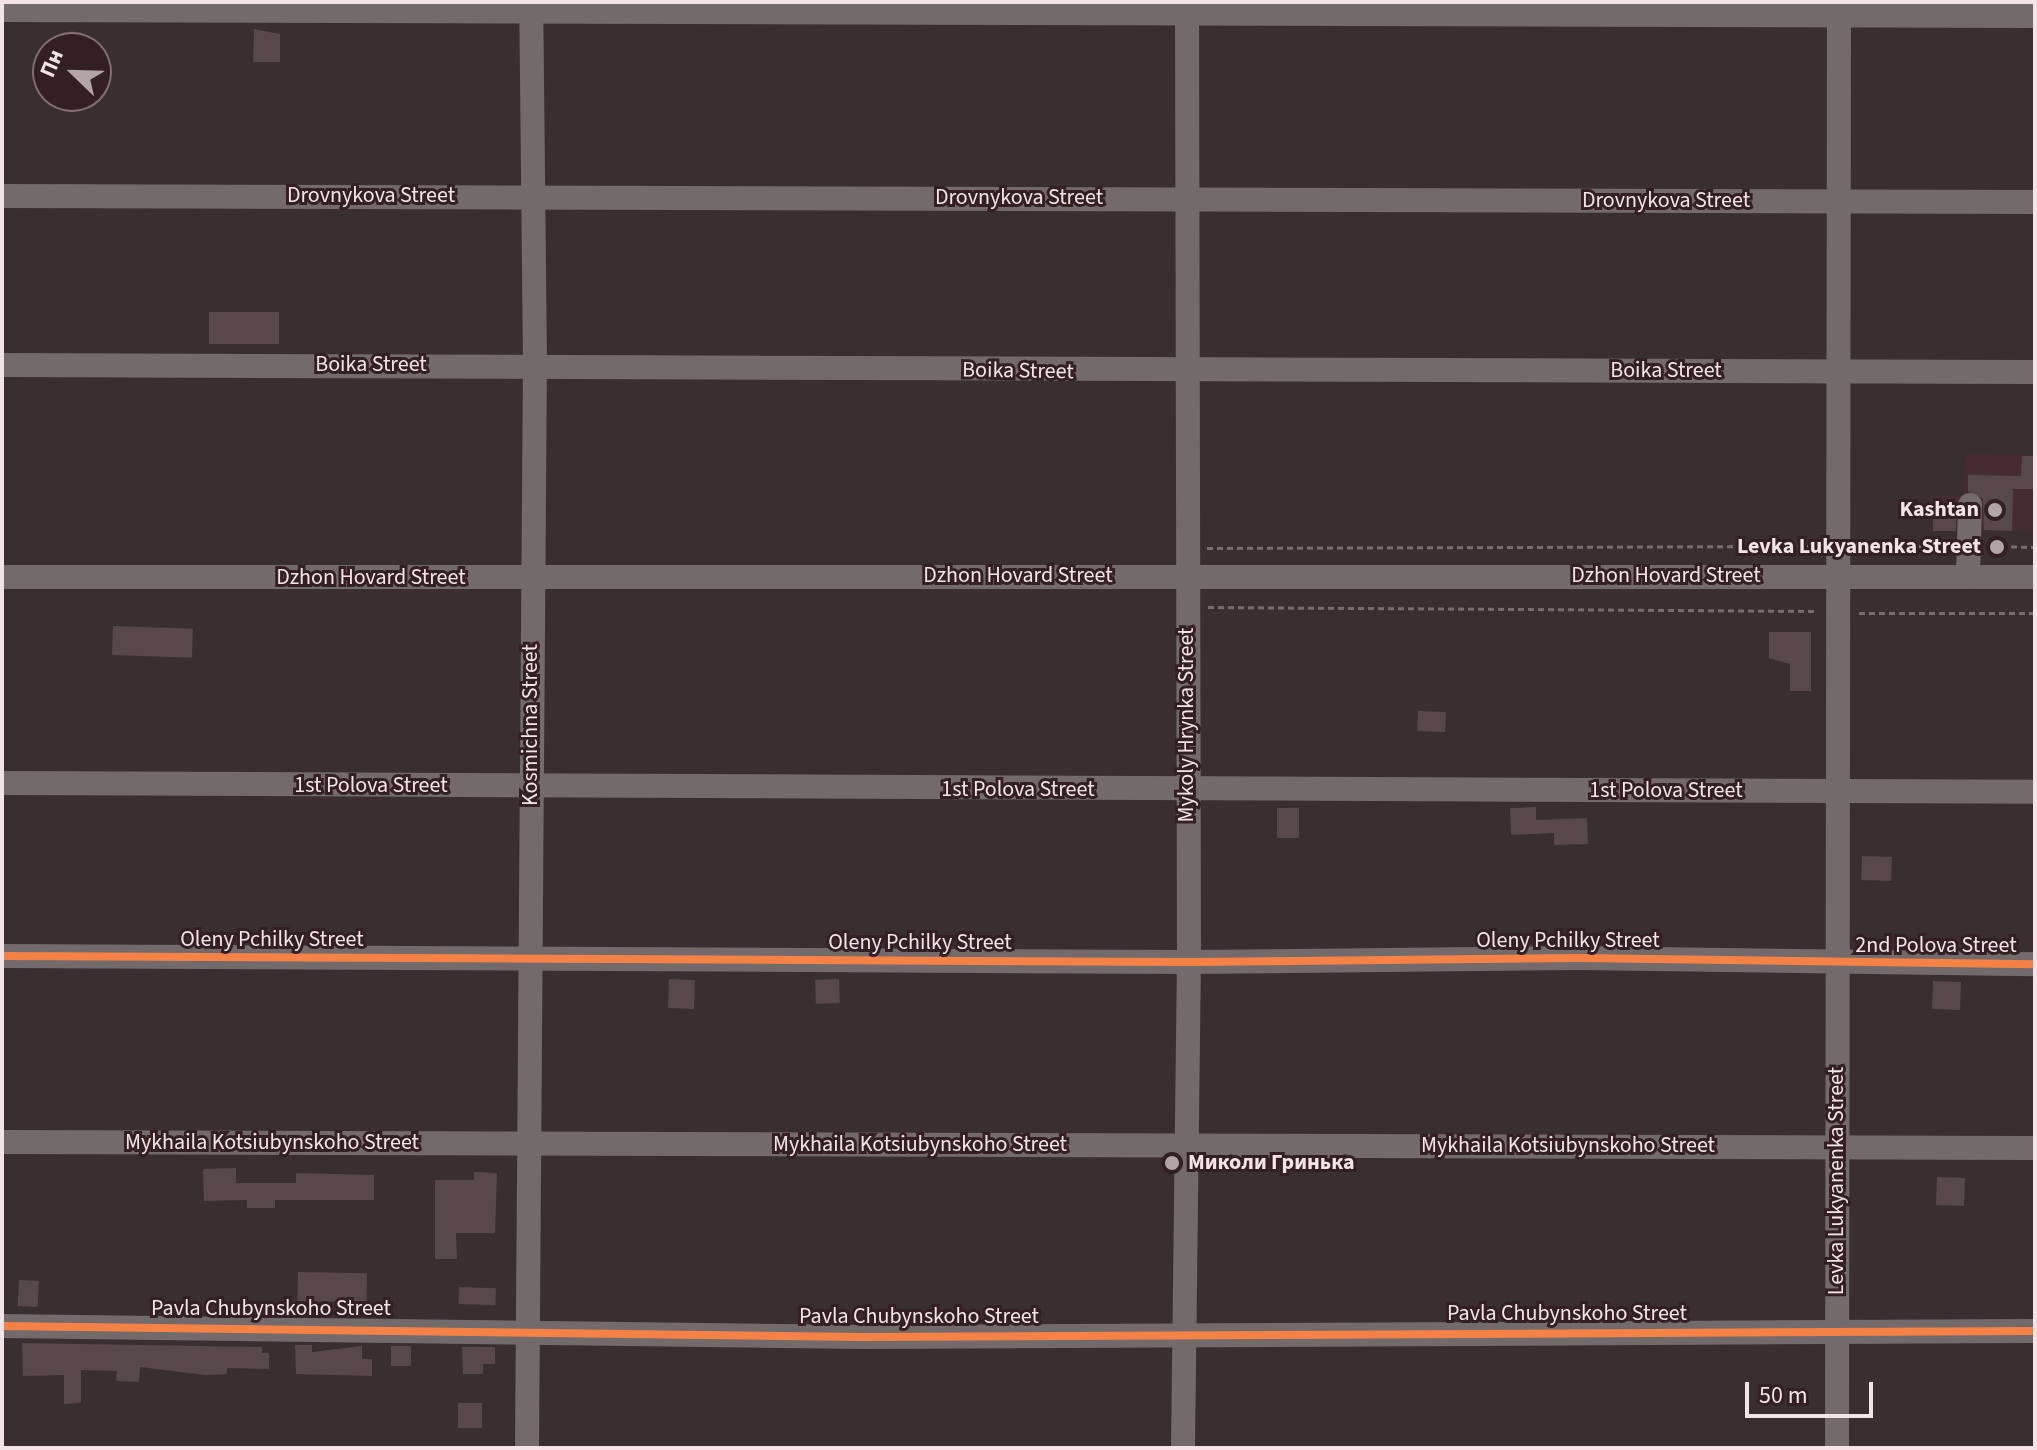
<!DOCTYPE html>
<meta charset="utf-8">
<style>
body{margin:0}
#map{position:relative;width:2037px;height:1450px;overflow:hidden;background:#392e30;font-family:"Source Sans 3",sans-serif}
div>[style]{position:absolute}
.built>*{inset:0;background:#452c32}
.building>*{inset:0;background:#57494a;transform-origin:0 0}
.path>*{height:3px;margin-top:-1.5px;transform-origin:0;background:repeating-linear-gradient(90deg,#756d6e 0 6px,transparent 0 10px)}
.minor>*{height:24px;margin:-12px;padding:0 12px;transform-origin:12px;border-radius:12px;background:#736a6c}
.cycleway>*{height:8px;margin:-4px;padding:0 4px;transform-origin:4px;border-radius:4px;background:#f48246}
.dots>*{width:22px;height:22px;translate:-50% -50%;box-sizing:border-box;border:4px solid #331f24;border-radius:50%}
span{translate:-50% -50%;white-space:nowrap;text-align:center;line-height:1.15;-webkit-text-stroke:6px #331f24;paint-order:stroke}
.street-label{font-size:22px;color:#f3e5e7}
.poi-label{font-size:22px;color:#f3e5e7;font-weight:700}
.right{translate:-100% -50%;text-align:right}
.left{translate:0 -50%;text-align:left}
.frame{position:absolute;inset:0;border:4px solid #f3e5e7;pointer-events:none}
.north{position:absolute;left:32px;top:32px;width:80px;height:80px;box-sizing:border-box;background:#331f24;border:2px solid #806e72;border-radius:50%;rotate:293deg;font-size:22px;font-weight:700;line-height:32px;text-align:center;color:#f3e5e7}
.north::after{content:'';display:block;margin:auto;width:28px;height:36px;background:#b2a5a7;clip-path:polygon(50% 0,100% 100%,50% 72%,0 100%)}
.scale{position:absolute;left:1745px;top:1382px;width:128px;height:36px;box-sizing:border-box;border:4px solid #f3e5e7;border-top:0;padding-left:10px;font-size:24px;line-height:28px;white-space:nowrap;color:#f3e5e7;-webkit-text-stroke:6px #331f24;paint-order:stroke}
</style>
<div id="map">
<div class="built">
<div style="clip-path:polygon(1965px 454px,2035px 455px,2035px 531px,1930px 532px,1930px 496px,1963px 496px)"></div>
</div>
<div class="building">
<div style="clip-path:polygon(254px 29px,280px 34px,280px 62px,253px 62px)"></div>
<div style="left:209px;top:312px;width:70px;height:32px"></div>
<div style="clip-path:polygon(2022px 456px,2035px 456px,2035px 489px,2013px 489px,2012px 531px,1984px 530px,1983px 499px,1968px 491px,1968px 475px,2021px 476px)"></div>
<div style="left:1933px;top:502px;width:23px;height:29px"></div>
<div style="left:113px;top:626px;width:80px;height:29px;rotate:2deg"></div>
<div style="clip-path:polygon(1769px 632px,1811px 632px,1811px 691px,1790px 691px,1790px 664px,1769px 658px)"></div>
<div style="left:1418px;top:711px;width:28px;height:20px;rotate:2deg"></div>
<div style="clip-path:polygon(1536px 807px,1536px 820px,1587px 818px,1588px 844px,1554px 845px,1554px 833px,1511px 835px,1510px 808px)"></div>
<div style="left:1299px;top:808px;width:30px;height:22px;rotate:90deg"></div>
<div style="left:1862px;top:856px;width:30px;height:24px;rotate:2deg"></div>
<div style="left:669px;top:979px;width:26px;height:29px;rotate:2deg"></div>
<div style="left:839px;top:979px;width:24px;height:24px;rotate:88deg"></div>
<div style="left:1933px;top:981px;width:28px;height:28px;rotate:2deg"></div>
<div style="clip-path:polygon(236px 1168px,236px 1183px,296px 1183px,296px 1173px,374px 1175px,374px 1200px,275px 1200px,275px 1208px,247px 1208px,247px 1200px,204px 1201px,203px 1169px)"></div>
<div style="clip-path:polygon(474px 1172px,497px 1173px,495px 1233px,456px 1233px,457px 1259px,435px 1259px,435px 1180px,474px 1180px)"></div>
<div style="left:1937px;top:1177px;width:28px;height:28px;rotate:2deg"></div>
<div style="left:298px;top:1272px;width:69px;height:29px;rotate:1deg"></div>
<div style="left:19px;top:1280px;width:20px;height:26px;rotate:3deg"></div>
<div style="left:459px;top:1287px;width:37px;height:17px;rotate:2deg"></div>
<div style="clip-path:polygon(22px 1343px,262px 1347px,262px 1353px,269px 1353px,269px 1369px,227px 1368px,227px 1374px,205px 1375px,140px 1367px,139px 1382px,116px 1381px,117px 1371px,81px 1370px,81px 1403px,64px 1404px,64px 1375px,23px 1376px)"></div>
<div style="clip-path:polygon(295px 1345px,312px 1345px,312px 1352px,362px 1346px,362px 1359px,372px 1359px,372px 1376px,296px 1374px)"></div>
<div style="left:391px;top:1346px;width:20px;height:20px"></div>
<div style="clip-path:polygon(462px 1347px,495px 1347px,495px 1364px,483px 1364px,483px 1374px,463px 1374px)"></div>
<div style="left:482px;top:1403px;width:25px;height:24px;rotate:90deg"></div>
</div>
<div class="path">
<div style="left:1859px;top:546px;width:88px"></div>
<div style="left:1991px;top:546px;width:44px;rotate:1.3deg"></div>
<div style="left:1207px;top:548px;width:612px;rotate:-0.19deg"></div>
<div style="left:1208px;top:607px;width:610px;rotate:0.38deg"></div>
<div style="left:1859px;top:613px;width:176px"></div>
</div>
<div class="minor">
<div style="left:2px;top:10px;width:2033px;rotate:0.17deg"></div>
<div style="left:2px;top:196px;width:2033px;rotate:0.17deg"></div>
<div style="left:2px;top:365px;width:2033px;rotate:0.2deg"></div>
<div style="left:2px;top:577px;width:2033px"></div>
<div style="left:1968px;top:577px;width:72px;rotate:-88.4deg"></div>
<div style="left:2px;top:783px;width:2033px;rotate:0.25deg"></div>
<div style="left:2px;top:956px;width:1187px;rotate:0.29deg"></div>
<div style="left:1189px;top:962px;width:391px;rotate:-0.6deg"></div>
<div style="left:1580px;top:958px;width:455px;rotate:0.8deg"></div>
<div style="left:2px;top:1142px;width:2033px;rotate:0.17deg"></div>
<div style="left:2px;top:1326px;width:861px;rotate:0.73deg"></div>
<div style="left:863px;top:1337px;width:1172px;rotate:-0.29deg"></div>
<div style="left:527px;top:1448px;width:1083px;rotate:-89.58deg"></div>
<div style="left:535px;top:365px;width:363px;rotate:-90.6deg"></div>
<div style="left:1183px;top:1448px;width:486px;rotate:-89.3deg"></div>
<div style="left:1189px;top:962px;width:960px;rotate:-90.12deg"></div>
<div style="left:1837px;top:1448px;width:1446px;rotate:-89.92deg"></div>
</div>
<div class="cycleway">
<div style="left:2px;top:956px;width:1187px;rotate:0.29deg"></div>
<div style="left:1189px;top:962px;width:391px;rotate:-0.6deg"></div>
<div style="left:1580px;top:958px;width:455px;rotate:0.8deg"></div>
<div style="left:2px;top:1326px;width:861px;rotate:0.73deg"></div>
<div style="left:863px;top:1337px;width:1172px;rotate:-0.29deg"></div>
</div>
<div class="dots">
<div style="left:1995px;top:510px;background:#b2a5a7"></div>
<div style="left:1997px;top:547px;background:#b2a5a7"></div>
<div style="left:1172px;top:1163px;background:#b2a5a7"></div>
</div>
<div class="street-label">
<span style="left:371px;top:196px">Drovnykova Street</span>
<span style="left:1019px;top:198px">Drovnykova Street</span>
<span style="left:1666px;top:201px">Drovnykova Street</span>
<span style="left:371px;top:365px">Boika Street</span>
<span style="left:1018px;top:371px;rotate:1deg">Boika Street</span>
<span style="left:1666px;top:371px">Boika Street</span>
<span style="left:1018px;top:576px">Dzhon Hovard Street</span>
<span style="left:1666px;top:576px">Dzhon Hovard Street</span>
<span style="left:371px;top:578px">Dzhon Hovard Street</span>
<span style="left:531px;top:725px;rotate:-90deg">Kosmichna Street</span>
<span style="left:1187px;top:725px;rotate:-90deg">Mykoly Hrynka Street</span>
<span style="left:371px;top:786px">1st Polova Street</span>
<span style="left:1018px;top:790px">1st Polova Street</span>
<span style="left:1666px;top:791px">1st Polova Street</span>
<span style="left:272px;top:940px">Oleny Pchilky Street</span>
<span style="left:1568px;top:941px">Oleny Pchilky Street</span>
<span style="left:920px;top:943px">Oleny Pchilky Street</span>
<span style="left:1936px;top:946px">2nd Polova Street</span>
<span style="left:272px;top:1143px">Mykhaila Kotsiubynskoho Street</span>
<span style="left:920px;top:1145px">Mykhaila Kotsiubynskoho Street</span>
<span style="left:1568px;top:1146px">Mykhaila Kotsiubynskoho Street</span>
<span style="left:1837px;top:1181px;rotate:-90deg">Levka Lukyanenka Street</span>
<span style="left:271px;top:1309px">Pavla Chubynskoho Street</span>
<span style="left:1567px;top:1314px">Pavla Chubynskoho Street</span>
<span style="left:919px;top:1317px">Pavla Chubynskoho Street</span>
</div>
<div class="poi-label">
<span class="right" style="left:1979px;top:510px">Kashtan</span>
<span class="right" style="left:1981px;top:547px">Levka Lukyanenka Street</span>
<span class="left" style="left:1188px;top:1163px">Миколи Гринька</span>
</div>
<div class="frame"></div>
<div class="north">Пн</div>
<div class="scale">50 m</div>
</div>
